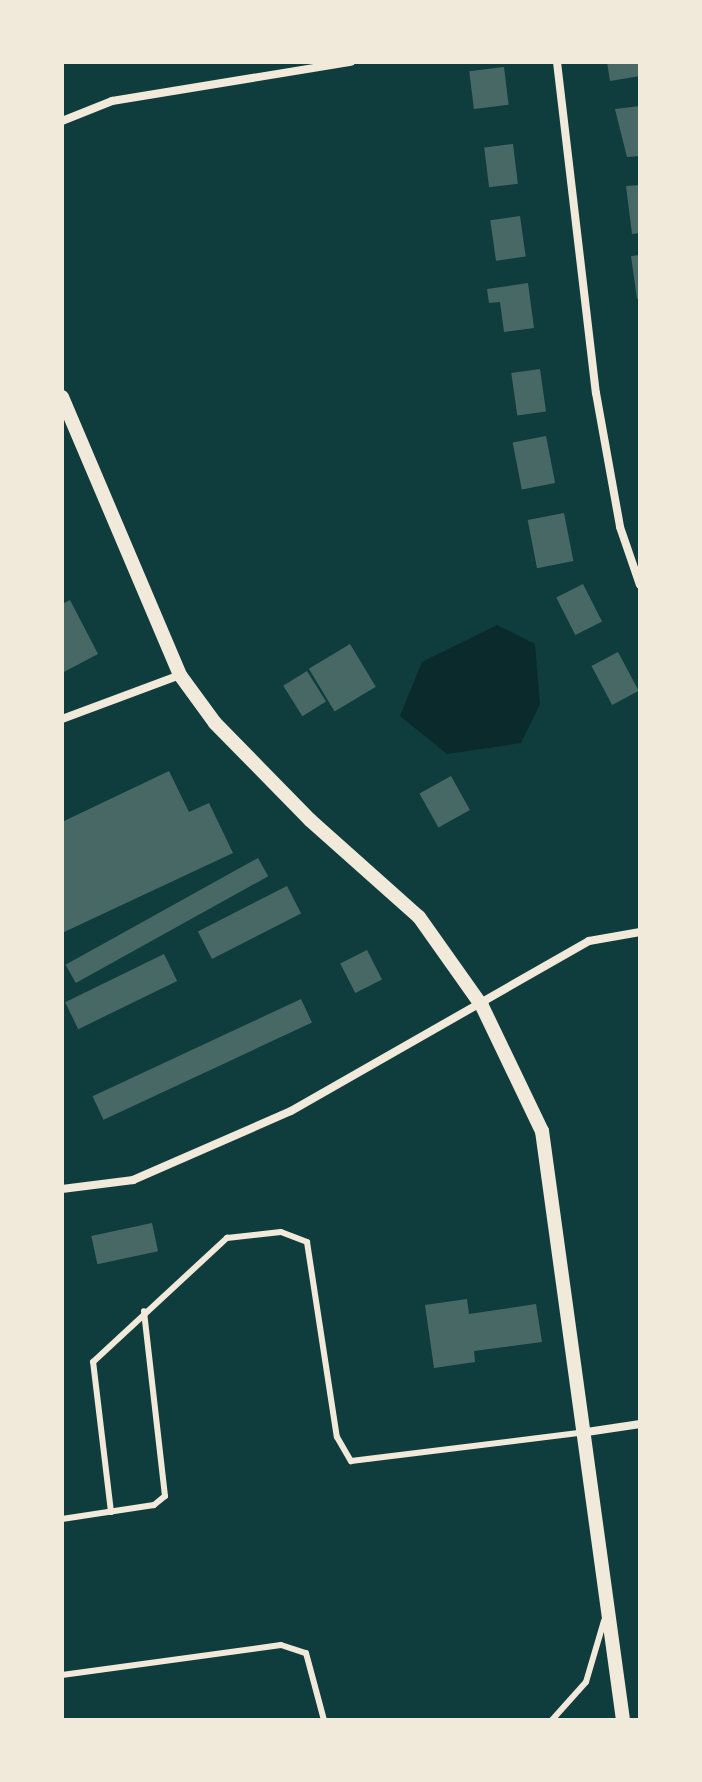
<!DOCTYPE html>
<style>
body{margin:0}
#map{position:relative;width:702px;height:1782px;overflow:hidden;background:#0f3d3e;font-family:"Roboto Condensed",sans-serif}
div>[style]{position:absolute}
.water>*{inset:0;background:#0a2a2b}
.building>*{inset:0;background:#486865;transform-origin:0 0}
.service>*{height:6px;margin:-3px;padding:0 3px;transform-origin:3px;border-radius:3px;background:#f1e9da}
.minor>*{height:8px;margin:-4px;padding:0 4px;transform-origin:4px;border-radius:4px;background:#f1e9da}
.tertiary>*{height:14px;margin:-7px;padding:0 7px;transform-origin:7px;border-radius:7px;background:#f1e9da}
span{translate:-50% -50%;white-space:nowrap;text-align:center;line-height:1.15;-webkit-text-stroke:8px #f1e9da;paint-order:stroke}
.frame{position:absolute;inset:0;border:64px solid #f1e9da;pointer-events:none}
</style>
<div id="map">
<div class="water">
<div style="clip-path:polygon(497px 625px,535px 644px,540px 704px,521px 743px,447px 754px,400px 716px,422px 662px)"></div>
</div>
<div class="building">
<div style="clip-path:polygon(607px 62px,639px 62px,640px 76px,610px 81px)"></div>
<div style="left:504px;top:67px;width:38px;height:35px;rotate:83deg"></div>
<div style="clip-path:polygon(640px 106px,640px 156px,627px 157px,615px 109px)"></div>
<div style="left:513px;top:144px;width:40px;height:29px;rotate:83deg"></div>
<div style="clip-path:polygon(640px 185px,640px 233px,632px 234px,626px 186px)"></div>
<div style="left:520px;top:216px;width:41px;height:30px;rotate:82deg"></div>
<div style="clip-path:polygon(640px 255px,640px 298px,637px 299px,631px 256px)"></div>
<div style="clip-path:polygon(528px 283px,534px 328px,504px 332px,500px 302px,489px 303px,487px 289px)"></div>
<div style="left:540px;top:369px;width:43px;height:29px;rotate:82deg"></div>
<div style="left:546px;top:436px;width:48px;height:34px;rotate:79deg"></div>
<div style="left:564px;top:513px;width:49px;height:37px;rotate:79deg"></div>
<div style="left:583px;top:584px;width:42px;height:30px;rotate:63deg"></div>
<div style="clip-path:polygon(70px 600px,98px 654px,62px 673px,62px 604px)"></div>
<div style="left:350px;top:644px;width:50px;height:48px;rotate:59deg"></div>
<div style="left:618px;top:652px;width:44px;height:30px;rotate:62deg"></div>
<div style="left:307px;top:671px;width:36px;height:28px;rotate:58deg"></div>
<div style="clip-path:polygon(169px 771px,189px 812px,209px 803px,233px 853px,62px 933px,62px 822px)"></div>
<div style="left:451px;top:776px;width:39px;height:36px;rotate:61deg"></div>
<div style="left:258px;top:858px;width:21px;height:220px;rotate:61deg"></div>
<div style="left:287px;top:886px;width:31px;height:100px;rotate:63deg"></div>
<div style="left:367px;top:950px;width:33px;height:30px;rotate:63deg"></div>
<div style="left:164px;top:954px;width:30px;height:110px;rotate:64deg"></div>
<div style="left:301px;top:999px;width:26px;height:230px;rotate:65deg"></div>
<div style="left:152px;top:1223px;width:29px;height:62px;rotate:78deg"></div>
<div style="clip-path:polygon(467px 1299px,469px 1314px,536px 1304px,542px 1342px,474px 1351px,475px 1362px,434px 1368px,425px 1305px)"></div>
</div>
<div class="service">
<div style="left:111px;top:1512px;width:151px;rotate:-96.8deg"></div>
<div style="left:93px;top:1362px;width:183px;rotate:-42.8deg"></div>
<div style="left:227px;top:1238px;width:54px;rotate:-6.3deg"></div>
<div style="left:281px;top:1232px;width:28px;rotate:21deg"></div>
<div style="left:307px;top:1242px;width:197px;rotate:81.3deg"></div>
<div style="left:337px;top:1437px;width:28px;rotate:60deg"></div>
<div style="left:351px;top:1461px;width:231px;rotate:-7deg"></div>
<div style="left:62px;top:1519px;width:93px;rotate:-8.7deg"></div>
<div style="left:154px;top:1505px;width:14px;rotate:-39deg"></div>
<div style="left:165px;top:1496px;width:186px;rotate:-96.5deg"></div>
<div style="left:62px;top:1675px;width:221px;rotate:-7.8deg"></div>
<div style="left:281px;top:1645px;width:26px;rotate:18deg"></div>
<div style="left:306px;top:1653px;width:69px;rotate:75deg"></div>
<div style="left:552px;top:1720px;width:51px;rotate:-48.2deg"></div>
<div style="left:586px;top:1682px;width:64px;rotate:-73.6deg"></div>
</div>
<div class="minor">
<div style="left:557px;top:62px;width:333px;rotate:83.3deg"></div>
<div style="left:596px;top:393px;width:136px;rotate:79.8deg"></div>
<div style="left:620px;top:527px;width:61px;rotate:71deg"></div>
<div style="left:62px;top:121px;width:54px;rotate:-21.8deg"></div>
<div style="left:112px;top:101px;width:242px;rotate:-9.3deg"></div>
<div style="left:62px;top:719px;width:126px;rotate:-20.4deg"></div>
<div style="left:62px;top:1189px;width:72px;rotate:-7.2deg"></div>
<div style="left:133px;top:1180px;width:172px;rotate:-23.6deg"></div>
<div style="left:291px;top:1111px;width:343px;rotate:-29.7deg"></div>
<div style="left:589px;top:941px;width:52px;rotate:-10deg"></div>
<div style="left:580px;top:1433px;width:61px;rotate:-8.5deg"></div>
</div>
<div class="tertiary">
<div style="left:62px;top:397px;width:302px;rotate:67deg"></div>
<div style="left:180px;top:675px;width:59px;rotate:53.9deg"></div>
<div style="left:215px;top:723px;width:136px;rotate:45.6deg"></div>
<div style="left:310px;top:820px;width:146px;rotate:41.7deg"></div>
<div style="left:419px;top:917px;width:109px;rotate:54.7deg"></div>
<div style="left:482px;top:1006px;width:139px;rotate:64.4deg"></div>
<div style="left:542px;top:1131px;width:595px;rotate:82.17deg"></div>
</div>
<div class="frame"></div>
</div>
